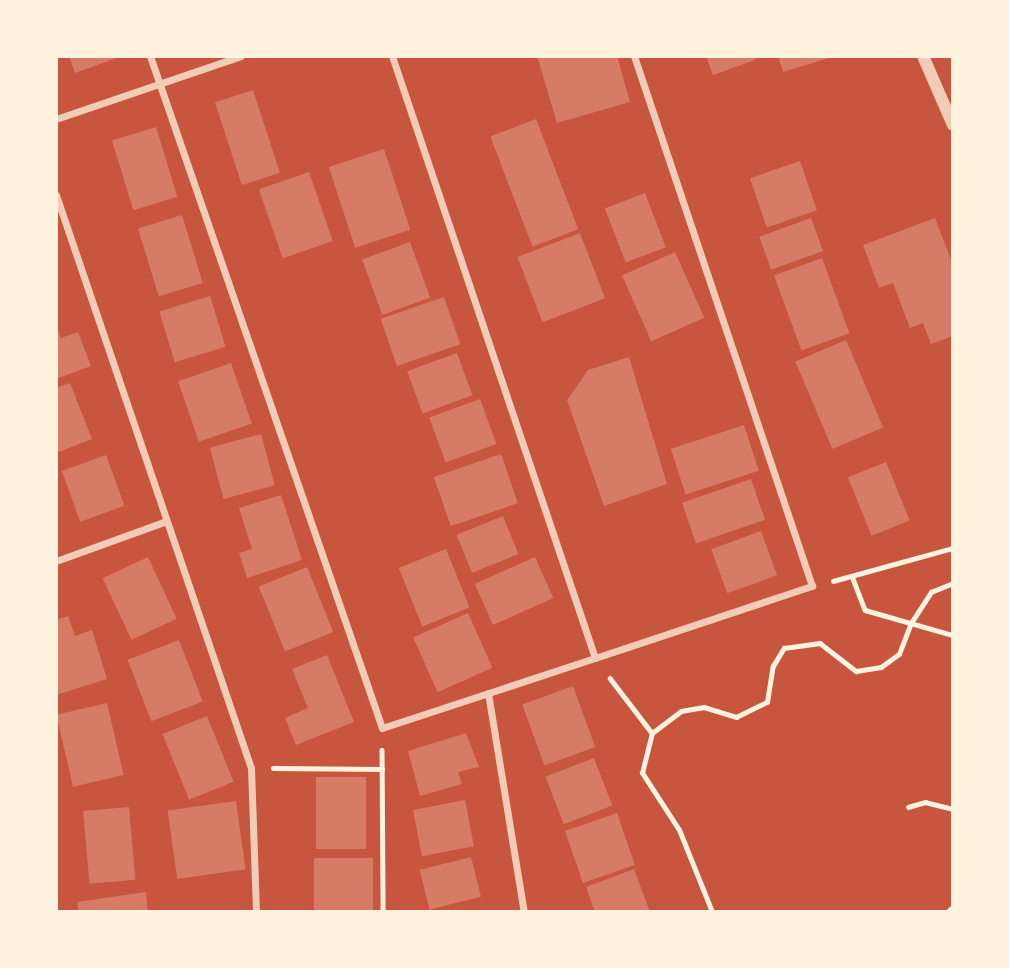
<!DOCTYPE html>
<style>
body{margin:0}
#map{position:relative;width:1009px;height:968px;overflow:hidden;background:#c8553d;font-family:Merriweather,serif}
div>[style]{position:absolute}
.building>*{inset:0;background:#d67c66;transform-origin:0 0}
.path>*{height:4.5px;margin:-2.25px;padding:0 2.25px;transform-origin:2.25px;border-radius:2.25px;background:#fff3e0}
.minor>*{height:7px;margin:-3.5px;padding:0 3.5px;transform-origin:3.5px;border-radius:3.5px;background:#f1ccb7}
.tertiary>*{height:12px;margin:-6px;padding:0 6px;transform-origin:6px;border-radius:6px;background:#f1ccb7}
span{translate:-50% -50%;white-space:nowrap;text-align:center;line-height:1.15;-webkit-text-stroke:6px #fff3e0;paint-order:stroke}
.frame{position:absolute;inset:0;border:58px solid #fff3e0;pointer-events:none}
</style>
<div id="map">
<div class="building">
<div style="clip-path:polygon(69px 56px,122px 56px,75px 73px)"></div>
<div style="clip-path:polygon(537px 56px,617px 56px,630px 102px,557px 123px)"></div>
<div style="clip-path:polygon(706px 56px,754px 56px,755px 60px,713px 75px)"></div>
<div style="clip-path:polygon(778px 56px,832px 56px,832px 57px,783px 72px)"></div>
<div style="left:253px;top:90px;width:87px;height:40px;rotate:72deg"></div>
<div style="left:536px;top:119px;width:118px;height:49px;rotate:69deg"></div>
<div style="left:156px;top:127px;width:73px;height:46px;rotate:73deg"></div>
<div style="left:384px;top:149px;width:85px;height:58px;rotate:72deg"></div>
<div style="left:800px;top:161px;width:52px;height:53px;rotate:71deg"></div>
<div style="left:309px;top:172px;width:73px;height:53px;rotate:71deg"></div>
<div style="left:645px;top:193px;width:58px;height:43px;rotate:69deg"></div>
<div style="left:182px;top:215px;width:71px;height:46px;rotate:73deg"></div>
<div style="left:811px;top:218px;width:35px;height:55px;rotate:70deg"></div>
<div style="clip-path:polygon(935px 218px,953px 265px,953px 336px,931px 344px,923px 323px,910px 328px,893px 283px,879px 288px,863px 245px)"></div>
<div style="left:580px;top:233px;width:70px;height:67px;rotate:69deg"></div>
<div style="left:410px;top:242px;width:59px;height:51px;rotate:70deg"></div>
<div style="left:675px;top:252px;width:72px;height:58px;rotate:66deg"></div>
<div style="left:822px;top:258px;width:80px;height:51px;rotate:70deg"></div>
<div style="left:210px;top:296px;width:53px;height:53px;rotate:73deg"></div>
<div style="left:444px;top:297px;width:50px;height:67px;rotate:71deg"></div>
<div style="clip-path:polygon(56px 325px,61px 338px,78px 332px,91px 366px,56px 379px)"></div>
<div style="left:846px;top:340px;width:95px;height:55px;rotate:67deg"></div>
<div style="left:457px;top:353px;width:45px;height:53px;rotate:70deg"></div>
<div style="clip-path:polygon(629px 357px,667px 484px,604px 506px,567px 400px,588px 370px)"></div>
<div style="left:231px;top:363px;width:64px;height:56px;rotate:71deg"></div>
<div style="clip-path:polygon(70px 383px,92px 439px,56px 453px,56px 388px)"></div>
<div style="left:480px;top:399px;width:48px;height:54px;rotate:70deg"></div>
<div style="left:744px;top:425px;width:48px;height:77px;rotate:72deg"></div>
<div style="left:261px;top:434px;width:53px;height:53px;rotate:75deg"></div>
<div style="left:501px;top:454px;width:52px;height:71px;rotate:71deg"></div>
<div style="left:106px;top:455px;width:54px;height:47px;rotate:70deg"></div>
<div style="left:886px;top:462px;width:63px;height:41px;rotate:68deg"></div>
<div style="left:751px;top:479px;width:43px;height:73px;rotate:71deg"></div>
<div style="clip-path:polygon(281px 495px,302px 560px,247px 578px,239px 553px,252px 549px,239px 508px)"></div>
<div style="left:503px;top:516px;width:41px;height:50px;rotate:68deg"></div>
<div style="left:761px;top:531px;width:47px;height:53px;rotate:70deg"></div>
<div style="left:446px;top:549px;width:63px;height:51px;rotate:68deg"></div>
<div style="left:148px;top:557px;width:68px;height:50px;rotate:65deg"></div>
<div style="left:535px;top:557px;width:45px;height:66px;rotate:66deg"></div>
<div style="left:307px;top:567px;width:70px;height:52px;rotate:68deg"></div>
<div style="left:468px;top:613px;width:60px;height:60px;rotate:66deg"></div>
<div style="clip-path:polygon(68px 616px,75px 636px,92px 630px,107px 679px,56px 695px,56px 620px)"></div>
<div style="left:179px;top:640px;width:66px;height:55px;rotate:69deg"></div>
<div style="clip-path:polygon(327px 655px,354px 722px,296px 745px,285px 718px,308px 708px,292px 669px)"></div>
<div style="left:573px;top:686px;width:65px;height:54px;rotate:70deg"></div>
<div style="left:107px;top:703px;width:74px;height:52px;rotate:77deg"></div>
<div style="left:207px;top:716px;width:71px;height:48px;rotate:68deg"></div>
<div style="clip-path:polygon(466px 733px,479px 767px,458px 772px,462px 784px,420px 796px,408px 751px)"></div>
<div style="left:594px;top:758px;width:51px;height:52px;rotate:69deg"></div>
<div style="left:316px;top:777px;width:50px;height:72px"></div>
<div style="left:465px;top:800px;width:47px;height:53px;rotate:79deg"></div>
<div style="left:236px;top:801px;width:69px;height:69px;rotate:82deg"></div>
<div style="left:129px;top:807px;width:73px;height:46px;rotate:85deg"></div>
<div style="left:617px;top:813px;width:55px;height:55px;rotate:71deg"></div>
<div style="left:471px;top:857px;width:41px;height:53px;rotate:76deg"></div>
<div style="left:373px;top:858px;width:54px;height:59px;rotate:90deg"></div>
<div style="clip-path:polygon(634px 869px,650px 912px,595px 912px,586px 887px)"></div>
<div style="clip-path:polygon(146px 892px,148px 912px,79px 912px,77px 902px)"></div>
</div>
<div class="path">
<div style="left:852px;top:576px;width:36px;rotate:69deg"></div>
<div style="left:865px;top:610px;width:91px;rotate:15.9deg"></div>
<div style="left:833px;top:581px;width:124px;rotate:-15.4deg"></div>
<div style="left:610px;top:678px;width:69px;rotate:52.6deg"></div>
<div style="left:382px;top:750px;width:162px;rotate:89.6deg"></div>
<div style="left:273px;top:768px;width:109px;rotate:0.5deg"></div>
<div style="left:908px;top:807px;width:18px;rotate:-16deg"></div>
<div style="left:925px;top:802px;width:29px;rotate:14deg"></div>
<div style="left:712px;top:912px;width:88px;rotate:-111.9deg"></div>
<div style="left:679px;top:830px;width:68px;rotate:-123deg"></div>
<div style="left:642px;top:773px;width:41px;rotate:-76deg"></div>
<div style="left:652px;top:733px;width:36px;rotate:-37deg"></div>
<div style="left:681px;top:711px;width:23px;rotate:-10deg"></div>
<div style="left:704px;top:707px;width:34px;rotate:17deg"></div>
<div style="left:736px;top:717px;width:34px;rotate:-26deg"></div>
<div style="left:767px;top:702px;width:36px;rotate:-81deg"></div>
<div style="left:773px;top:666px;width:21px;rotate:-59deg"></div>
<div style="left:784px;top:648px;width:36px;rotate:-8deg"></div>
<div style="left:820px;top:643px;width:46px;rotate:37.9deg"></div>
<div style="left:856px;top:671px;width:25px;rotate:-9deg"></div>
<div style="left:881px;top:667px;width:22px;rotate:-36deg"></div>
<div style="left:899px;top:654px;width:33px;rotate:-69deg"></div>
<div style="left:911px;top:623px;width:37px;rotate:-57deg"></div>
<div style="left:931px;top:592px;width:24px;rotate:-22deg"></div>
<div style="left:947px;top:912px;width:8px;rotate:-40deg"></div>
</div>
<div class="minor">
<div style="left:150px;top:56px;width:711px;rotate:70.95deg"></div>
<div style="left:382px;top:728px;width:224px;rotate:-18.2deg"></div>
<div style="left:392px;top:56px;width:635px;rotate:71.37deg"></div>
<div style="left:595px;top:658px;width:229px;rotate:-18.4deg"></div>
<div style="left:812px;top:586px;width:559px;rotate:-108.56deg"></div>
<div style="left:56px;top:119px;width:195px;rotate:-18.8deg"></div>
<div style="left:56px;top:195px;width:605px;rotate:71.21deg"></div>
<div style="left:251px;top:768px;width:144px;rotate:88deg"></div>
<div style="left:56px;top:561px;width:115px;rotate:-19.9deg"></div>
<div style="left:488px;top:693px;width:222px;rotate:80.7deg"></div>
</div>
<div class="tertiary">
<div style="left:923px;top:56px;width:75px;rotate:66.5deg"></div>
</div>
<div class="frame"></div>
</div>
